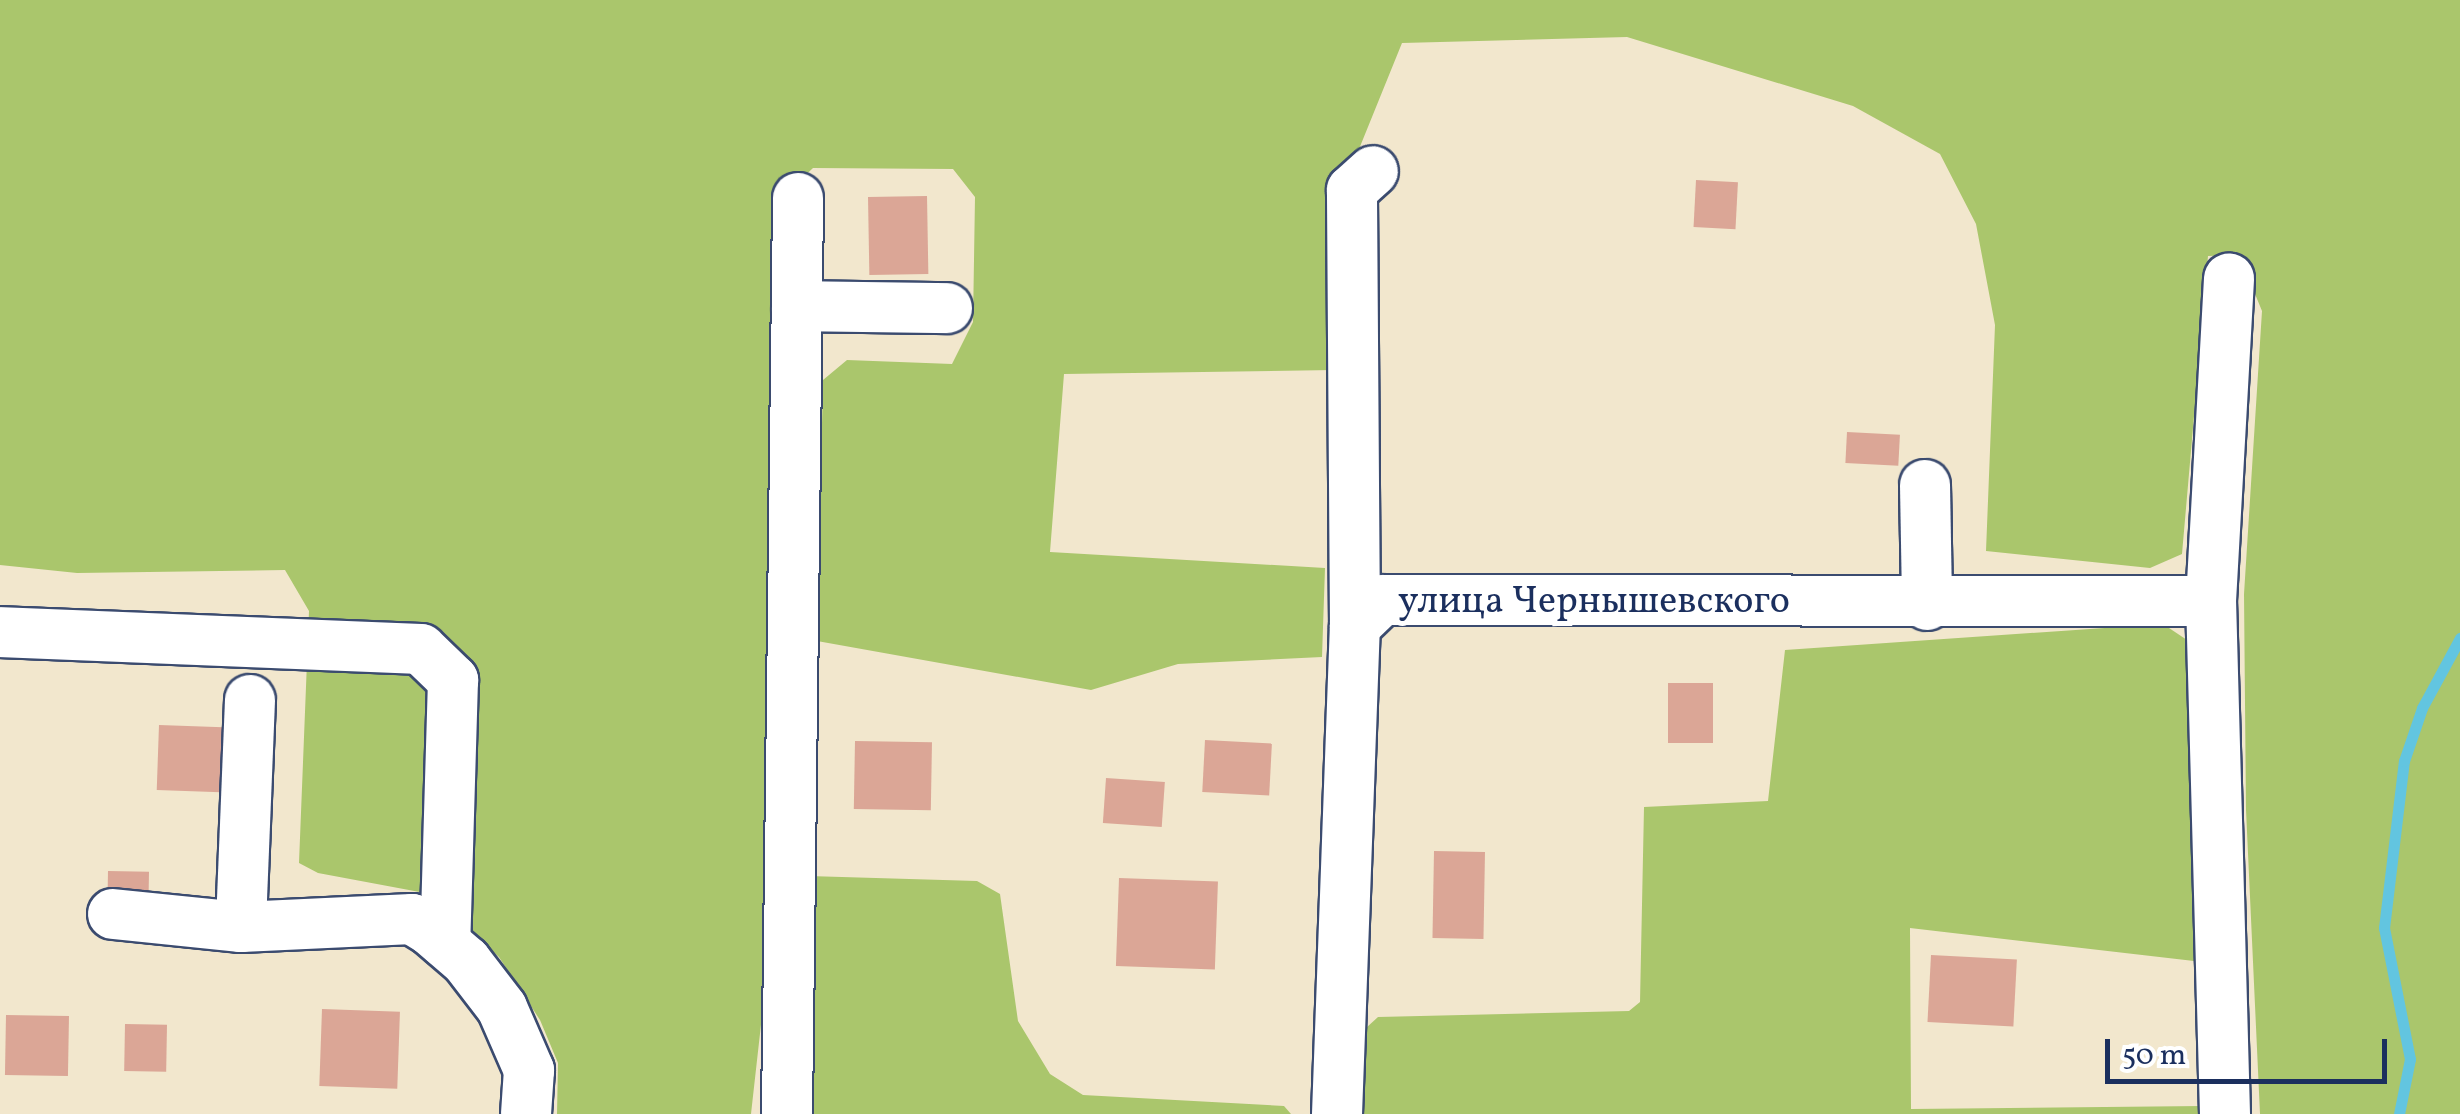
<!DOCTYPE html>
<meta charset="utf-8">
<style>
body{margin:0}
#map{position:relative;width:2460px;height:1114px;overflow:hidden;background:#f2e7cd;font-family:Vollkorn,serif}
div>[style]{position:absolute}
.green>*{inset:0;background:#aac66c}
.stream>*{height:11px;margin:-5.5px;padding:0 5.5px;transform-origin:5.5px;border-radius:5.5px;background:#62c5e0}
.building>*{inset:0;background:#dba696;transform-origin:0 0}
.roads{filter:drop-shadow(2px 0 #3b4b6f) drop-shadow(-2px 0 #3b4b6f) drop-shadow(0 2px #3b4b6f) drop-shadow(0 -2px #3b4b6f)}
.minor>*{height:50px;margin:-25px;padding:0 25px;transform-origin:25px;border-radius:25px;background:#fff}
span{translate:-50% -50%;white-space:nowrap;text-align:center;line-height:1.15;-webkit-text-stroke:10px #fff;paint-order:stroke}
.street-label{font-size:38px;color:#1b2f5e}
.scale{position:absolute;left:2105px;top:1039px;width:282px;height:45px;box-sizing:border-box;border:5px solid #1b2f5e;border-top:0;padding-left:12px;font-size:30px;line-height:35px;white-space:nowrap;color:#1b2f5e;-webkit-text-stroke:8px #fff;paint-order:stroke}
</style>
<div id="map">
<div class="green">
<div style="clip-path:polygon(0 0,2460px 0,2460px 1114px,2260px 1114px,2246px 810px,2244px 594px,2262px 311px,2239px 255px,2208px 256px,2182px 554px,2150px 568px,1986px 551px,1995px 325px,1976px 224px,1940px 154px,1853px 106px,1627px 37px,1402px 43px,1342px 191px,1334px 370px,1064px 374px,1050px 552px,1325px 568px,1322px 657px,1178px 664px,1091px 690px,817px 641px,823px 380px,847px 360px,952px 364px,973px 322px,975px 197px,953px 169px,813px 168px,776px 203px,779px 864px,751px 1114px,557px 1114px,558px 1063px,540px 1020px,499px 957px,425px 893px,318px 873px,299px 863px,309px 611px,285px 570px,77px 573px,0 565px)"></div>
<div style="clip-path:polygon(2163px 624px,2193px 644px,2194px 961px,1910px 928px,1911px 1109px,2202px 1106px,2202px 1114px,1362px 1114px,1366px 1028px,1378px 1017px,1629px 1011px,1640px 1002px,1644px 807px,1768px 801px,1785px 650px)"></div>
<div style="clip-path:polygon(808px 876px,977px 881px,1000px 894px,1018px 1021px,1050px 1074px,1083px 1095px,1284px 1106px,1291px 1114px,804px 1114px)"></div>
</div>
<div class="stream">
<div style="left:2399px;top:1114px;width:56px;rotate:-78.7deg"></div>
<div style="left:2410px;top:1059px;width:134px;rotate:-101.2deg"></div>
<div style="left:2384px;top:928px;width:168px;rotate:-83.2deg"></div>
<div style="left:2404px;top:761px;width:56px;rotate:-71.2deg"></div>
<div style="left:2422px;top:708px;width:80px;rotate:-61.5deg"></div>
</div>
<div class="building">
<div style="left:1696px;top:180px;width:42px;height:47px;rotate:3deg"></div>
<div style="left:927px;top:196px;width:78px;height:59px;rotate:89deg"></div>
<div style="left:1847px;top:432px;width:53px;height:31px;rotate:3deg"></div>
<div style="left:1668px;top:683px;width:45px;height:60px"></div>
<div style="left:159px;top:725px;width:71px;height:65px;rotate:2deg"></div>
<div style="left:1205px;top:740px;width:67px;height:52px;rotate:3deg"></div>
<div style="left:855px;top:741px;width:77px;height:68px;rotate:1deg"></div>
<div style="left:1106px;top:778px;width:59px;height:45px;rotate:4deg"></div>
<div style="left:1434px;top:851px;width:51px;height:87px;rotate:1deg"></div>
<div style="left:108px;top:871px;width:41px;height:31px;rotate:1deg"></div>
<div style="left:1119px;top:878px;width:99px;height:88px;rotate:2deg"></div>
<div style="left:1931px;top:955px;width:86px;height:67px;rotate:3deg"></div>
<div style="left:322px;top:1009px;width:78px;height:77px;rotate:2deg"></div>
<div style="left:6px;top:1015px;width:63px;height:60px;rotate:1deg"></div>
<div style="left:125px;top:1024px;width:42px;height:47px;rotate:1deg"></div>
</div>
<div class="roads">
<div class="minor">
<div style="left:797px;top:306px;width:150px;rotate:0.8deg"></div>
<div style="left:1925px;top:485px;width:120px;rotate:89deg"></div>
<div style="left:1355px;top:626px;width:436px;rotate:-90.4deg"></div>
<div style="left:1352px;top:190px;width:28px;rotate:-42deg"></div>
<div style="left:0;top:632px;width:421px;rotate:2.3deg"></div>
<div style="left:421px;top:649px;width:45px;rotate:44.1deg"></div>
<div style="left:453px;top:680px;width:263px;rotate:91.7deg"></div>
<div style="left:250px;top:700px;width:227px;rotate:92.3deg"></div>
<div style="left:241px;top:927px;width:171px;rotate:-2.7deg"></div>
<div style="left:412px;top:919px;width:22px;rotate:32deg"></div>
<div style="left:431px;top:931px;width:46px;rotate:40.6deg"></div>
<div style="left:466px;top:961px;width:59px;rotate:52.5deg"></div>
<div style="left:502px;top:1008px;width:68px;rotate:66.5deg"></div>
<div style="left:529px;top:1070px;width:44px;rotate:93.9deg"></div>
<div style="left:113px;top:914px;width:129px;rotate:5.8deg"></div>
<div style="left:787px;top:1114px;width:916px;rotate:-89.31deg"></div>
<div style="left:1337px;top:1114px;width:488px;rotate:-87.9deg"></div>
<div style="left:1355px;top:626px;width:37px;rotate:-44deg"></div>
<div style="left:1382px;top:600px;width:829px;rotate:0.07deg"></div>
<div style="left:2225px;top:1114px;width:513px;rotate:-91.56deg"></div>
<div style="left:2211px;top:601px;width:323px;rotate:-86.8deg"></div>
</div>
</div>
<div class="street-label">
<span style="left:1594px;top:603px">улица Чернышевского</span>
</div>
<div class="scale">50 m</div>
</div>
